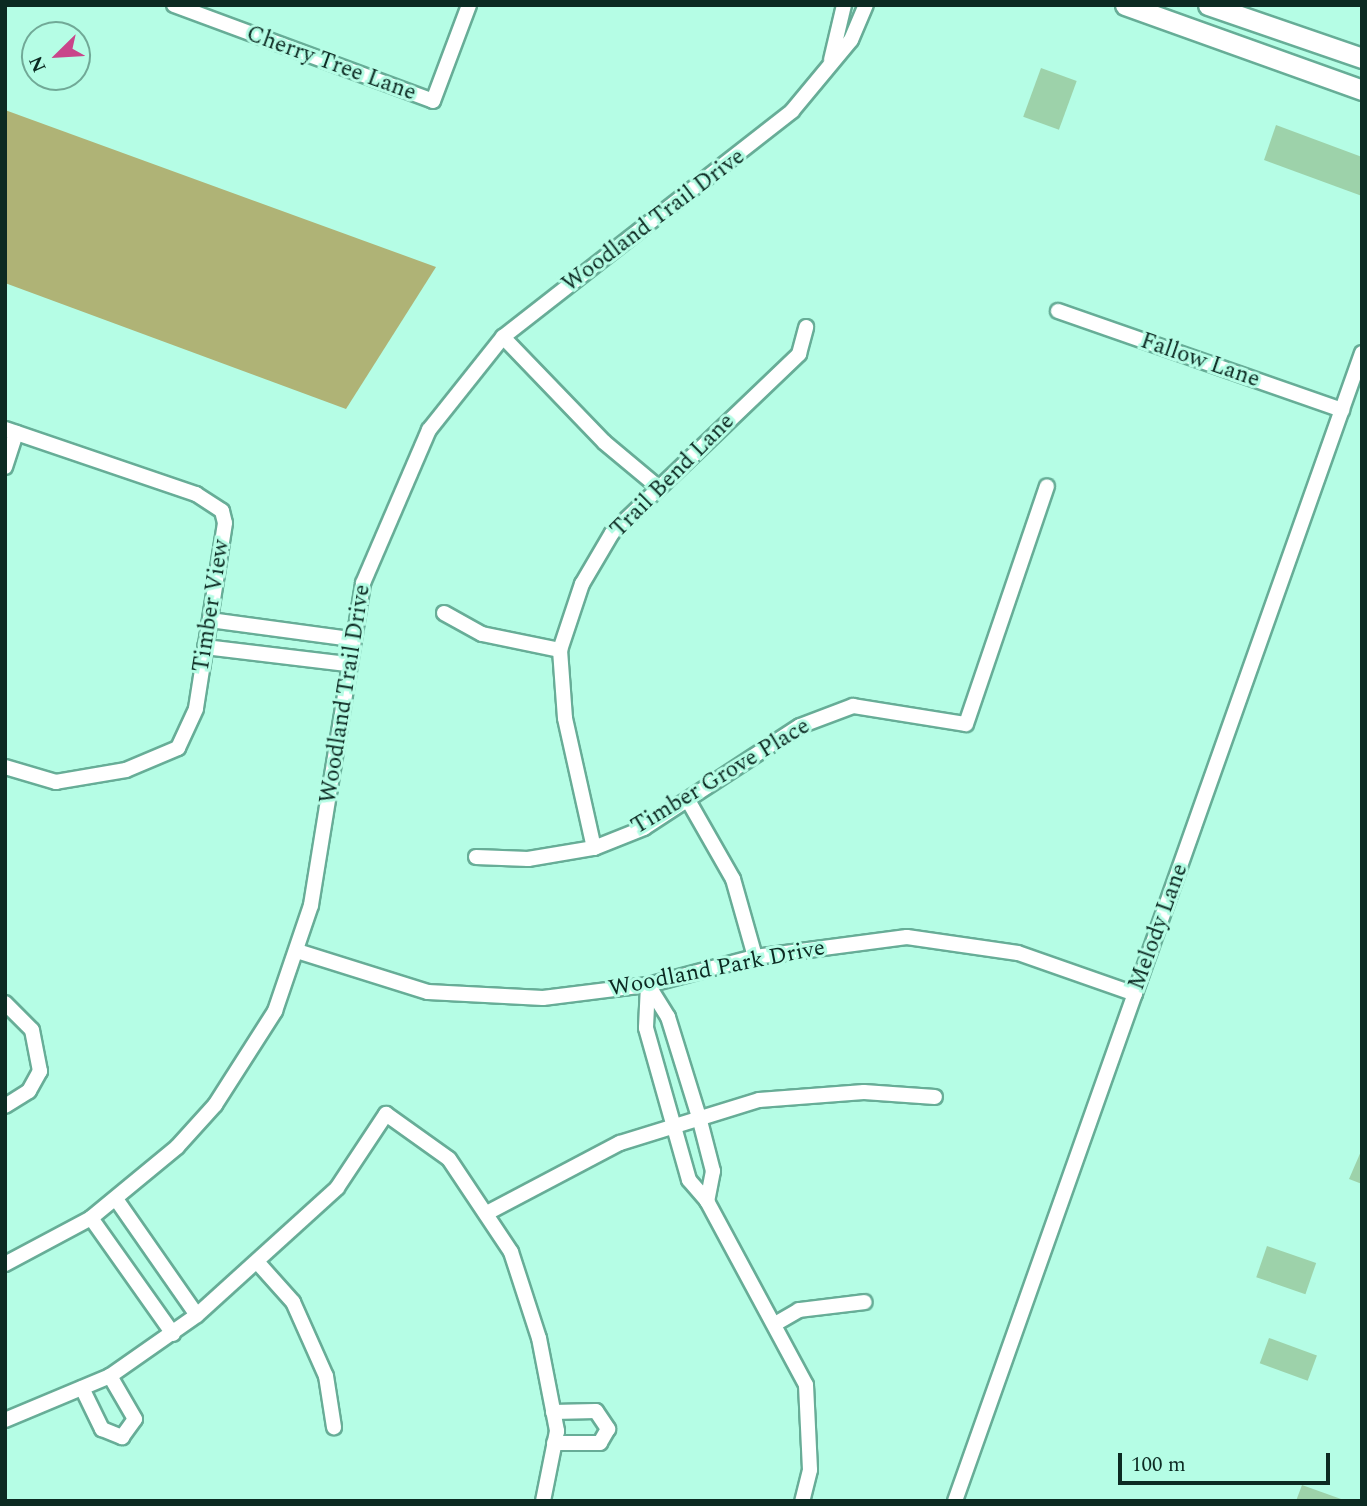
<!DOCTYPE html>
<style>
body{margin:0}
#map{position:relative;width:1367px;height:1506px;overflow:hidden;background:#b5fde5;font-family:Spectral,serif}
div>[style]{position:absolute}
.water>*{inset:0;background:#afb376}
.building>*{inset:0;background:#9dd2aa;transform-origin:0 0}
.roads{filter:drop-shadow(2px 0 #67ad97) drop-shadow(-2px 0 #67ad97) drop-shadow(0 2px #67ad97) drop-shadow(0 -2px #67ad97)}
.minor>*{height:14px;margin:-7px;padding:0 7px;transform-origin:7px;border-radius:7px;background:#fff}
.major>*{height:19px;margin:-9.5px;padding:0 9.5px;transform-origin:9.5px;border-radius:9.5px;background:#fff}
span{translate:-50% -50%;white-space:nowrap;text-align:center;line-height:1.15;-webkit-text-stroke:6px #b5fde5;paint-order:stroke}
.street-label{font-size:23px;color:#0c2a22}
.frame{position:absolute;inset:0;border:7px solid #0c2a22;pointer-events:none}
.north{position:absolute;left:21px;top:21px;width:70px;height:70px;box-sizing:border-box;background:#b5fde5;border:2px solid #71a997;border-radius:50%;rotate:246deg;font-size:19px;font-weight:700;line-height:28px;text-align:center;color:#0c2a22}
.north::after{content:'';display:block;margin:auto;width:24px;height:32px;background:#c9458a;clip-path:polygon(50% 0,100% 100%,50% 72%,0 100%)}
.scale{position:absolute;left:1118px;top:1453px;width:212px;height:32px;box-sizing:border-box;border:4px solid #0c2a22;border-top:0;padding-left:9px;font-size:21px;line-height:24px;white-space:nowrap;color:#0c2a22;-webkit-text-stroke:5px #b5fde5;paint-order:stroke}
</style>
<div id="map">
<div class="water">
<div style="clip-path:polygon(5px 111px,5px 110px,436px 267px,346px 409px,5px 283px)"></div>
</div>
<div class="building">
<div style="left:1041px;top:68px;width:38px;height:52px;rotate:20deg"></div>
<div style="clip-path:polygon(1276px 125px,1362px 157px,1362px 196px,1264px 160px)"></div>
<div style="clip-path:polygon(1362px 1149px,1362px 1184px,1349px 1179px)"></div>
<div style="left:1267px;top:1246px;width:52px;height:33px;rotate:19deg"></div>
<div style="left:1269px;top:1338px;width:51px;height:27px;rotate:20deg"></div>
<div style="clip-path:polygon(1302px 1485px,1341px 1499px,1341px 1501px,1296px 1501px)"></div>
</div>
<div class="roads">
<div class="minor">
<div style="left:174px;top:5px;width:276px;rotate:20.3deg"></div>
<div style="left:433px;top:101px;width:103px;rotate:-69.4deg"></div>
<div style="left:831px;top:60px;width:57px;rotate:-76.7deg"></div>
<div style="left:1058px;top:311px;width:301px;rotate:19.2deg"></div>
<div style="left:503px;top:337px;width:146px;rotate:46.1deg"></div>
<div style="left:604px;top:442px;width:70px;rotate:39.8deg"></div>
<div style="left:5px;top:429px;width:202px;rotate:18.8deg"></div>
<div style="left:196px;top:494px;width:31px;rotate:33deg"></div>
<div style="left:222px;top:511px;width:12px;rotate:76deg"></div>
<div style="left:225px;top:523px;width:188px;rotate:98.9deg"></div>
<div style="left:196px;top:709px;width:43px;rotate:114.8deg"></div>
<div style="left:178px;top:748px;width:56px;rotate:157.1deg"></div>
<div style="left:126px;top:770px;width:71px;rotate:170.3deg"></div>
<div style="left:56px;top:782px;width:53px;rotate:-163.6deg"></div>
<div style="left:5px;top:467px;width:36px;rotate:-72deg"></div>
<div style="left:444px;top:613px;width:43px;rotate:28.9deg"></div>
<div style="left:482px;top:634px;width:80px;rotate:11.6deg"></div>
<div style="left:210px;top:620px;width:141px;rotate:7.7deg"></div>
<div style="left:205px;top:647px;width:143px;rotate:6.8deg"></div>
<div style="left:689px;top:802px;width:89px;rotate:60.3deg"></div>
<div style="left:733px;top:879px;width:81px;rotate:74.2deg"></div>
<div style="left:594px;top:848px;width:133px;rotate:-102.6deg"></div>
<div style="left:565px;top:718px;width:68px;rotate:-94.2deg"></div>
<div style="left:560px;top:650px;width:70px;rotate:-71.6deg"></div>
<div style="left:582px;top:584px;width:59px;rotate:-59.5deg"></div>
<div style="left:612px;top:533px;width:259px;rotate:-43.7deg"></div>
<div style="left:799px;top:354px;width:28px;rotate:-75deg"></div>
<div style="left:476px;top:857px;width:52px;rotate:2.2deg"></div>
<div style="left:528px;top:859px;width:67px;rotate:-9.5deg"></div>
<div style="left:594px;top:848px;width:54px;rotate:-21.8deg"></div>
<div style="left:644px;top:828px;width:186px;rotate:-33.2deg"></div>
<div style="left:800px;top:726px;width:57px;rotate:-20.7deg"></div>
<div style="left:853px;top:706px;width:114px;rotate:9.1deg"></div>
<div style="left:966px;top:724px;width:251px;rotate:-71.2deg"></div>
<div style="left:297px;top:951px;width:137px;rotate:17.4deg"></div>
<div style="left:428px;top:992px;width:115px;rotate:3deg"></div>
<div style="left:543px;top:998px;width:106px;rotate:-7.1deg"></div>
<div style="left:648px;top:985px;width:111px;rotate:-14.7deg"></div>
<div style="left:755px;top:957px;width:153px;rotate:-7.5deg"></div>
<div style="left:907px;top:937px;width:112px;rotate:8.2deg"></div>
<div style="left:1018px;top:953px;width:124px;rotate:19.3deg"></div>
<div style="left:648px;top:985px;width:43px;rotate:92.7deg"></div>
<div style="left:646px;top:1028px;width:158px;rotate:74.2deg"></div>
<div style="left:689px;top:1180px;width:28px;rotate:49deg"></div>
<div style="left:707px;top:1201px;width:209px;rotate:61.7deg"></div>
<div style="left:806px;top:1385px;width:85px;rotate:87.3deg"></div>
<div style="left:810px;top:1470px;width:32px;rotate:104deg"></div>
<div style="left:648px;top:985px;width:38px;rotate:58deg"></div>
<div style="left:668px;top:1017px;width:105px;rotate:72.8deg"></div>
<div style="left:699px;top:1117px;width:56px;rotate:75.5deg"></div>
<div style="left:713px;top:1171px;width:31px;rotate:101deg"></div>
<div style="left:5px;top:1003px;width:38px;rotate:45deg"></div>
<div style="left:32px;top:1030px;width:42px;rotate:79deg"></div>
<div style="left:40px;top:1071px;width:23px;rotate:119deg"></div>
<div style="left:29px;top:1091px;width:28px;rotate:148deg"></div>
<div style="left:116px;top:1199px;width:141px;rotate:55.1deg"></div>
<div style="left:487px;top:1213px;width:150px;rotate:-27.8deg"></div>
<div style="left:620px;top:1143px;width:145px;rotate:-17.2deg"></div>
<div style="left:759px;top:1100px;width:105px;rotate:-4.4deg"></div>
<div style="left:864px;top:1092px;width:71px;rotate:4deg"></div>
<div style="left:91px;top:1218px;width:142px;rotate:54.7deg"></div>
<div style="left:5px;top:1264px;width:98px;rotate:-28.1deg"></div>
<div style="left:91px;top:1218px;width:112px;rotate:-39.5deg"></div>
<div style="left:177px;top:1147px;width:57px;rotate:-47.9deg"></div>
<div style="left:215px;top:1105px;width:112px;rotate:-57.4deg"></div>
<div style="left:275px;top:1011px;width:112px;rotate:-71.2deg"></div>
<div style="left:311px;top:905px;width:326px;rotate:-80.8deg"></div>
<div style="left:363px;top:583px;width:167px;rotate:-66.7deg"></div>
<div style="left:429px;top:430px;width:119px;rotate:-51.5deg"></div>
<div style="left:503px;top:337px;width:367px;rotate:-38deg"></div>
<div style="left:792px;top:111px;width:92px;rotate:-50.3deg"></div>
<div style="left:851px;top:40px;width:38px;rotate:-67deg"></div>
<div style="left:259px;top:1264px;width:51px;rotate:48.2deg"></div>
<div style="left:293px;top:1302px;width:81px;rotate:66deg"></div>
<div style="left:326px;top:1376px;width:52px;rotate:81.1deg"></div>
<div style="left:775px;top:1324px;width:28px;rotate:-30deg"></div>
<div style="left:799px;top:1310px;width:66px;rotate:-6.9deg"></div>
<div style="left:82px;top:1388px;width:46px;rotate:64deg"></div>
<div style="left:102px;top:1429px;width:22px;rotate:22deg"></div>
<div style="left:122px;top:1437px;width:22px;rotate:-54deg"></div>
<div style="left:135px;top:1419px;width:50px;rotate:-120.2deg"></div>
<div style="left:553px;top:1412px;width:43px;rotate:-1.3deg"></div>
<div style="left:596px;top:1411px;width:22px;rotate:56deg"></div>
<div style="left:608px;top:1429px;width:16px;rotate:120deg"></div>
<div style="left:600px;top:1443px;width:46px;rotate:180deg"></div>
<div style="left:5px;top:1420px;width:114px;rotate:-22.7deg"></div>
<div style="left:110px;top:1376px;width:106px;rotate:-35deg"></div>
<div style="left:197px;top:1315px;width:189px;rotate:-42.2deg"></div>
<div style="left:337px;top:1188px;width:89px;rotate:-56.5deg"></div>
<div style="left:386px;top:1114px;width:77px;rotate:35.5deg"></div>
<div style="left:449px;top:1159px;width:112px;rotate:56.3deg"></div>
<div style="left:511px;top:1252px;width:90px;rotate:72deg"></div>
<div style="left:539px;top:1338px;width:95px;rotate:79deg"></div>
<div style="left:557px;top:1431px;width:71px;rotate:101.3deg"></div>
<div style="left:955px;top:1501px;width:1218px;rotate:-70.48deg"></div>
</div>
<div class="major">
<div style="left:1125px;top:5px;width:252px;rotate:19.7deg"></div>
<div style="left:1208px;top:5px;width:163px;rotate:19deg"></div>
</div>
</div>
<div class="street-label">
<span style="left:331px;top:64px;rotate:20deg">Cherry Tree Lane</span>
<span style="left:654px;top:221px;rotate:-37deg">Woodland Trail Drive</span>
<span style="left:1200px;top:361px;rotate:19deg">Fallow Lane</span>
<span style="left:673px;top:476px;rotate:-45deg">Trail Bend Lane</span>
<span style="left:212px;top:606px;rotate:-81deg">Timber View</span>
<span style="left:346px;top:694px;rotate:-81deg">Woodland Trail Drive</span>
<span style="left:721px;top:777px;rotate:-31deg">Timber Grove Place</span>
<span style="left:1159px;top:927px;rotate:-70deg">Melody Lane</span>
<span style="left:717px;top:969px;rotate:-11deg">Woodland Park Drive</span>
</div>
<div class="frame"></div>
<div class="north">N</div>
<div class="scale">100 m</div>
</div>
